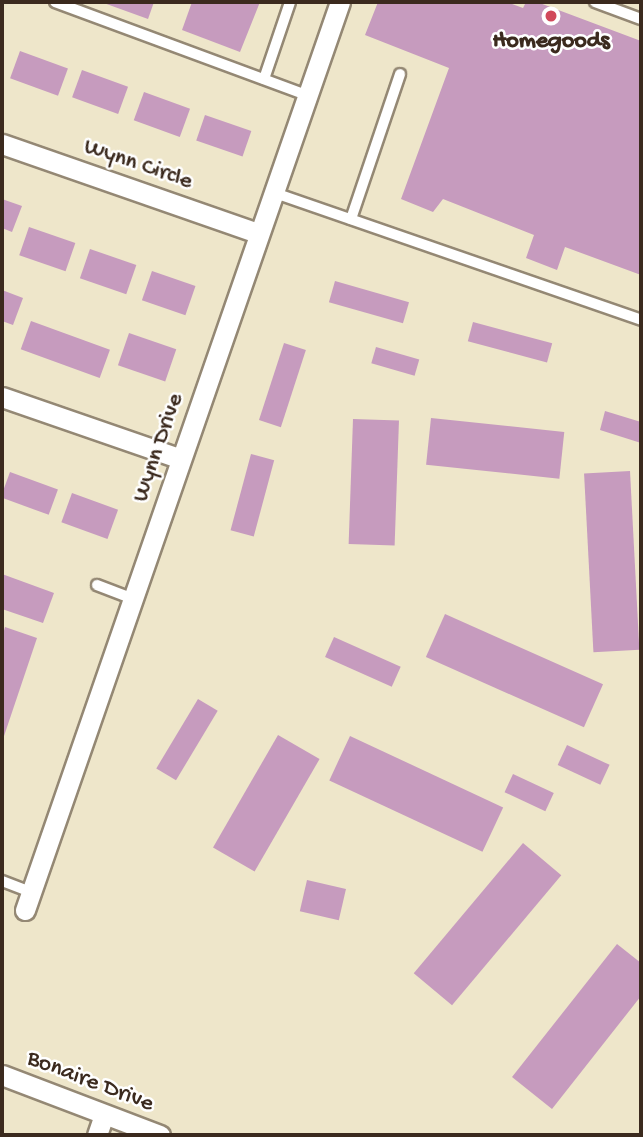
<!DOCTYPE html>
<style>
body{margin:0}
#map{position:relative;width:643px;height:1137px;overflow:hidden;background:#eee6ca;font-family:"Gochi Hand",sans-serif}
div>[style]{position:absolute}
.building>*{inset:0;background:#c69bbe;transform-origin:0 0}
.roads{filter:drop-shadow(2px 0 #948874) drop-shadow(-2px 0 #948874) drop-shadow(0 2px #948874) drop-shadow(0 -2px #948874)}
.service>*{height:10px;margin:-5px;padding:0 5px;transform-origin:5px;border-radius:5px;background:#fff}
.minor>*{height:19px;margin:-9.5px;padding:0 9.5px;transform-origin:9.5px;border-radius:9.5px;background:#fff}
.dots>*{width:19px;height:19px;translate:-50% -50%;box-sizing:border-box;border:4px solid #fff;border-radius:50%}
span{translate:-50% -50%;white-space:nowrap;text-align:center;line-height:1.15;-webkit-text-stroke:5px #fff;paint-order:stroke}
.poi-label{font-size:24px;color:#3b2a1e;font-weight:700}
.street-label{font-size:24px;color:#3b2a1e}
.frame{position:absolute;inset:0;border:4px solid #3b2a1e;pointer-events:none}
</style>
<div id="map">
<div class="building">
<div style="clip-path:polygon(101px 2px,154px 2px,148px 19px)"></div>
<div style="clip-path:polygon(192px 2px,260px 2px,240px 52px,182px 30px)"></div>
<div style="clip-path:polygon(378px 2px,507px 2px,523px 8px,526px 2px,537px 2px,641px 41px,641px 275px,565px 247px,557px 270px,526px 258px,534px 235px,443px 199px,433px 212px,401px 199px,449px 68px,365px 35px)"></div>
<div style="left:20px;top:51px;width:51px;height:29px;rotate:20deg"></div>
<div style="left:82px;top:70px;width:49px;height:29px;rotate:20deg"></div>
<div style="left:144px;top:92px;width:49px;height:30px;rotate:20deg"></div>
<div style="left:205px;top:115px;width:49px;height:27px;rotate:19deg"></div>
<div style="clip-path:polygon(2px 199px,22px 206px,12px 232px,2px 228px)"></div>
<div style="left:29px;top:227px;width:49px;height:30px;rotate:19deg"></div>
<div style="left:90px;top:249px;width:49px;height:31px;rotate:19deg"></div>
<div style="left:152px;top:271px;width:46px;height:31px;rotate:19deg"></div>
<div style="left:335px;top:281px;width:77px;height:22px;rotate:16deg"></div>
<div style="clip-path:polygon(2px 290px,23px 298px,13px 325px,2px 321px)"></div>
<div style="left:31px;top:321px;width:84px;height:30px;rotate:20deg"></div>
<div style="left:473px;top:322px;width:82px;height:20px;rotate:15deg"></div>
<div style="left:129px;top:333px;width:50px;height:34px;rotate:19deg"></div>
<div style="left:284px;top:343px;width:23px;height:81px;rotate:18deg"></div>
<div style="left:376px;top:347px;width:45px;height:17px;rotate:16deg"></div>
<div style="clip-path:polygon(605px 411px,641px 422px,641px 443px,600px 430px)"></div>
<div style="left:431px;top:418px;width:134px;height:47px;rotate:6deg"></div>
<div style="left:353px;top:419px;width:46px;height:125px;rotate:2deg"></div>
<div style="left:251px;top:454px;width:24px;height:79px;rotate:15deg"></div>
<div style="left:630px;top:471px;width:179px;height:46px;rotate:87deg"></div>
<div style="left:10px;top:472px;width:51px;height:27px;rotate:20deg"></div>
<div style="left:72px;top:493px;width:49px;height:31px;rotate:20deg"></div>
<div style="clip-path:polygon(2px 574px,54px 593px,43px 623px,2px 609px)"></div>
<div style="left:445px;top:614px;width:173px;height:47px;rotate:24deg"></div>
<div style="clip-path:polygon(5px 627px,37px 638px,2px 742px,2px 638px)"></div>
<div style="left:334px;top:637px;width:73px;height:22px;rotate:24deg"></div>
<div style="left:198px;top:699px;width:23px;height:81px;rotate:31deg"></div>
<div style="left:278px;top:735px;width:48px;height:130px;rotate:30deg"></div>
<div style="left:350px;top:736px;width:169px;height:49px;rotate:25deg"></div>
<div style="left:567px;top:745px;width:47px;height:22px;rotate:25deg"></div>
<div style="left:513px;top:774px;width:45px;height:20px;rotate:25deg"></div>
<div style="left:523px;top:843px;width:50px;height:170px;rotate:40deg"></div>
<div style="left:307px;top:880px;width:40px;height:32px;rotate:13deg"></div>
<div style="clip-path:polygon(617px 944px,641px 963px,641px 996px,552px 1109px,512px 1077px)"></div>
</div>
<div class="roads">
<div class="service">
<div style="left:55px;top:2px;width:269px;rotate:20.3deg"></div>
<div style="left:595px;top:2px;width:49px;rotate:20.3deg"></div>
<div style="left:264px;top:79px;width:81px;rotate:-71.3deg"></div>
<div style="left:272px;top:192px;width:391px;rotate:19.1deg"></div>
<div style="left:351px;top:219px;width:153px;rotate:-71.3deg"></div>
<div style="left:97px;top:585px;width:39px;rotate:21deg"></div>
<div style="left:2px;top:881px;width:31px;rotate:21deg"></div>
</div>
<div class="minor">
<div style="left:2px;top:144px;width:271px;rotate:19.2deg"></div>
<div style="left:2px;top:397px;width:189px;rotate:19.1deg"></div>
<div style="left:25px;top:910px;width:961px;rotate:-70.87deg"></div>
<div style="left:2px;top:1075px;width:169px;rotate:20.8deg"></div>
<div style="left:97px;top:1135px;width:21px;rotate:-71deg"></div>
</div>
</div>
<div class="dots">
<div style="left:551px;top:16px;background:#d1495b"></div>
</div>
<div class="poi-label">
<span style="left:551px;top:42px">Homegoods</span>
</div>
<div class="street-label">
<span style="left:138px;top:165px;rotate:19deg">Wynn Circle</span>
<span style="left:159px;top:448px;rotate:-71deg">Wynn Drive</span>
<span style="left:90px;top:1082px;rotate:21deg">Bonaire Drive</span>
</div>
<div class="frame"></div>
</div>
